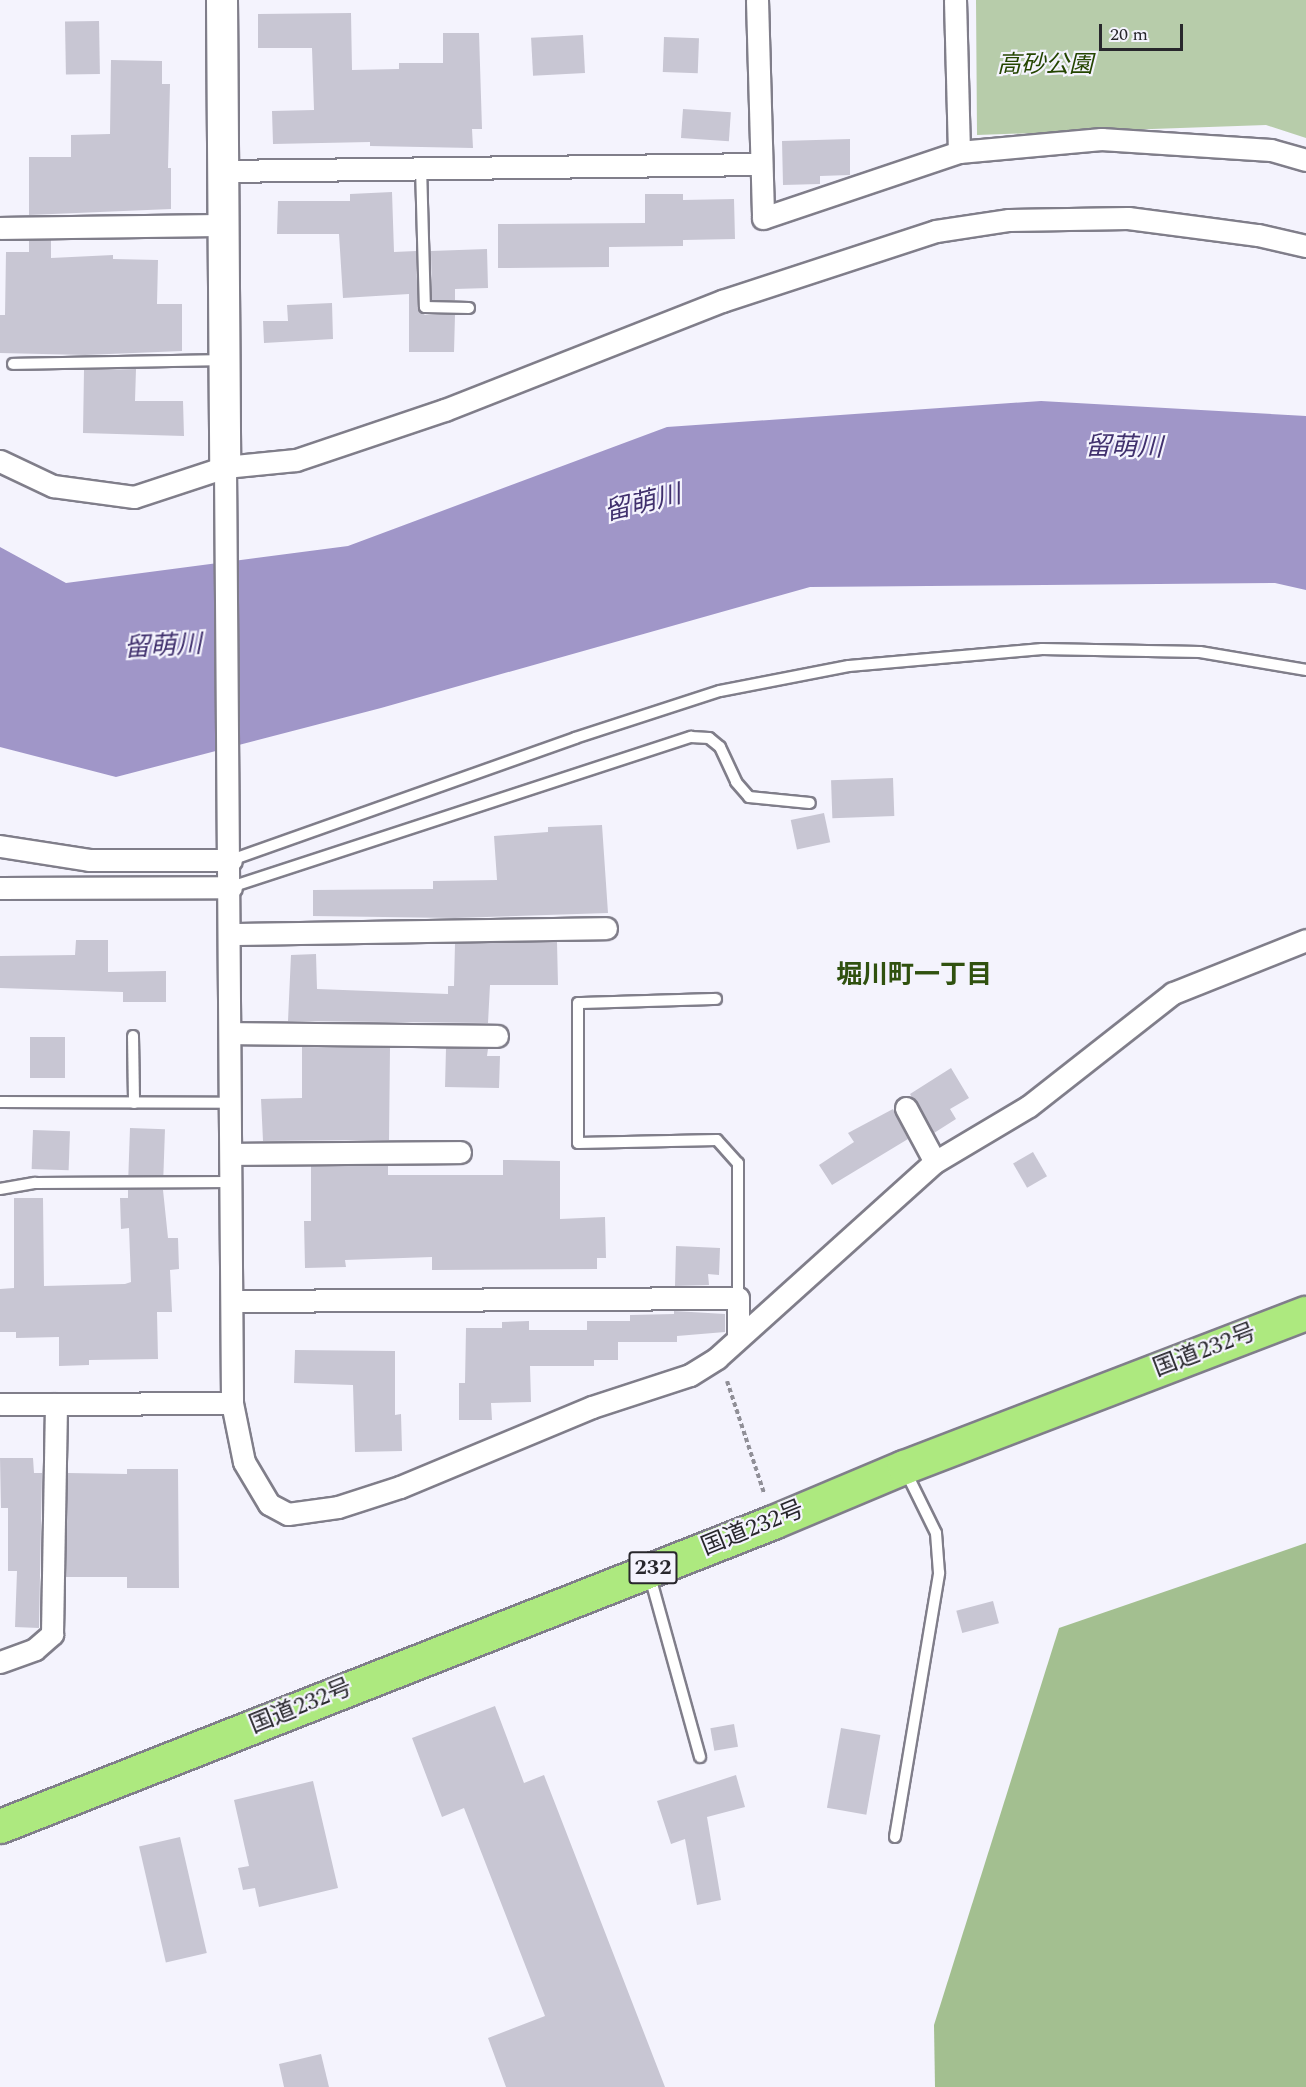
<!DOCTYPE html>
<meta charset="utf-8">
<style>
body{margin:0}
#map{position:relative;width:1306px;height:2087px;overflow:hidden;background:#f4f3fd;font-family:Spectral,"Noto Sans JP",serif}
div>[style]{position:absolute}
.green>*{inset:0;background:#b7ccaa}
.forest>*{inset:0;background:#a3bf90}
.water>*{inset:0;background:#a096c8}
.building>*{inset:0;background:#c8c6d3;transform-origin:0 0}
.path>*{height:4px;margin-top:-2px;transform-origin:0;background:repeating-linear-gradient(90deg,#908f97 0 4.5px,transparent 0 7.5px)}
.roads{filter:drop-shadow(2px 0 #807e8a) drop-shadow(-2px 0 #807e8a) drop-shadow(0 2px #807e8a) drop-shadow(0 -2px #807e8a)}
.lane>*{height:10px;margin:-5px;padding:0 5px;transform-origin:5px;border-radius:5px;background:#fff}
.street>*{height:21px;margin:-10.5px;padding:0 10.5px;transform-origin:10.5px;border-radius:10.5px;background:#fff}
.secondary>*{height:30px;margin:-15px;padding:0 15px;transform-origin:15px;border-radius:15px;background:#fff}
.highway>*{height:33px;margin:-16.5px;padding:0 16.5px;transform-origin:16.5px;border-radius:16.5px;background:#ade97f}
span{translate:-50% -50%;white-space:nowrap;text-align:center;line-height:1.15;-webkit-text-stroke:4.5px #f4f3fd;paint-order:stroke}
.shield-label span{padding:2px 4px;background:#f4f3fd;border:2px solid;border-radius:4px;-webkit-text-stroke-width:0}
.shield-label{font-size:22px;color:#28272c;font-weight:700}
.park-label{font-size:24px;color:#244500;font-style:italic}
.street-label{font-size:24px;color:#28272c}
.water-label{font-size:26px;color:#40306d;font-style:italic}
.neighbourhood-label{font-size:26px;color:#30510f;font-weight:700}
.scale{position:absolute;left:1099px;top:24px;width:84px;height:27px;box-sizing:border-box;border:3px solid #28272c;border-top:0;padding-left:8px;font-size:18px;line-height:21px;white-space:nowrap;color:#28272c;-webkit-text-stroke:4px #f4f3fd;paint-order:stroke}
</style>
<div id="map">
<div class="green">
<div style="clip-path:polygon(976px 0,1306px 0,1306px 138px,1266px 125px,977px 135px)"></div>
</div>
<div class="forest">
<div style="clip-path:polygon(1306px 1543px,1306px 2087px,935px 2087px,934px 2025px,1059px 1628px)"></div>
</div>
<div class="water">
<div style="clip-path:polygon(1041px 401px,1306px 416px,1306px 590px,1275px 583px,810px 587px,381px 708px,116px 777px,0 747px,0 547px,66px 583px,348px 546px,667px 427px)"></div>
</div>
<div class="building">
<div style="clip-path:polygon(351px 13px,352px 70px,399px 69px,399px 63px,443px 63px,443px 33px,479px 33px,482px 129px,472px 129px,473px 148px,370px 146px,370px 142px,273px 144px,272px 111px,314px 110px,312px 48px,258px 48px,258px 14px)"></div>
<div style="left:99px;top:21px;width:53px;height:34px;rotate:89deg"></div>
<div style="left:583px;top:35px;width:38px;height:52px;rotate:87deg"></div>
<div style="left:664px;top:37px;width:35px;height:35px;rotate:2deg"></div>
<div style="clip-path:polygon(111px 60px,162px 61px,162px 84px,170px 84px,168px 168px,171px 168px,171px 209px,29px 215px,29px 157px,71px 157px,71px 135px,110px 134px)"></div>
<div style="left:683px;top:109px;width:48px;height:29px;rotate:4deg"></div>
<div style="clip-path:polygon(850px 139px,850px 175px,820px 176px,820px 184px,783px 185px,782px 141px)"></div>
<div style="clip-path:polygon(392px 192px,394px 252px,416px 251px,418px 310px,425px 315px,455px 315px,454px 352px,409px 352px,409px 294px,343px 298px,339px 234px,277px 234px,278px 201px,350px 201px,350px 194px)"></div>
<div style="clip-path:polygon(645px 194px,683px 194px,683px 200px,734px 199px,735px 239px,683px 240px,683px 246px,609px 247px,609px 267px,498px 268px,498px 224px,645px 223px)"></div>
<div style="clip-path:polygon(29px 240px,51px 240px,51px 258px,113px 255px,113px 259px,158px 260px,157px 304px,182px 304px,182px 351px,85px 355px,0 353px,0 315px,5px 315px,6px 252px,29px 252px)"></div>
<div style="clip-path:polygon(487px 249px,488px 288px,455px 289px,455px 300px,432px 300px,431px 251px)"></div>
<div style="clip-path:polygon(332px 303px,333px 339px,264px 343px,263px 321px,288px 321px,287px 305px)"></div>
<div style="clip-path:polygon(136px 369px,135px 401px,183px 401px,184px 436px,83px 433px,84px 370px)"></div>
<div style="left:893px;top:778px;width:38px;height:62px;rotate:88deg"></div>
<div style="left:824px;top:813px;width:30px;height:34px;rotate:78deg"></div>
<div style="clip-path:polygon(602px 825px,608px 913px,455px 918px,313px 916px,313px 890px,433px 889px,433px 881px,497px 880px,494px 836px,548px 832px,548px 827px)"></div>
<div style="clip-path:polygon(76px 940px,108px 940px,108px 972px,166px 971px,166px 1002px,123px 1002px,123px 992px,0 988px,0 956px,75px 955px)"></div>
<div style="clip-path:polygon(557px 942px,558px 985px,490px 985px,488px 1023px,288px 1021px,291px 955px,316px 954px,317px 989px,448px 994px,448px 986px,454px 986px,455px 943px)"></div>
<div style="left:30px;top:1037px;width:35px;height:41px"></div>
<div style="clip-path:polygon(302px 1047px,390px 1048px,389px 1140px,263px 1141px,261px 1099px,302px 1098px)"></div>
<div style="clip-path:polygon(446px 1048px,488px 1049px,487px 1056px,500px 1056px,499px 1088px,445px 1087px)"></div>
<div style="clip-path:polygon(951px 1068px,969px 1098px,950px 1109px,956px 1119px,934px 1133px,910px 1094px)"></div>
<div style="clip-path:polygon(893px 1109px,908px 1139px,832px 1185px,819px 1165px,854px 1142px,848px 1133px)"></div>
<div style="left:130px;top:1128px;width:35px;height:47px;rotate:2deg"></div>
<div style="left:33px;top:1130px;width:37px;height:39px;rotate:2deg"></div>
<div style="left:1033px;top:1152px;width:28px;height:23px;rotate:60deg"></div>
<div style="clip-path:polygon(503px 1160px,560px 1161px,560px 1219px,605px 1217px,606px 1258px,597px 1258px,597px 1269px,432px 1270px,432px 1257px,345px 1260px,346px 1267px,305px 1268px,304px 1221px,311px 1221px,311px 1166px,388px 1165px,388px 1175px,503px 1175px)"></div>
<div style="clip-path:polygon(128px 1190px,163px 1190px,168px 1238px,178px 1238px,179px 1269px,170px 1270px,172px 1312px,157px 1312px,158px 1359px,89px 1360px,89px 1365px,59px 1366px,59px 1337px,16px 1338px,16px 1332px,0 1332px,0 1289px,14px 1288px,14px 1198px,43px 1198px,44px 1286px,125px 1284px,131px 1282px,129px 1228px,121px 1229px,120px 1198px,128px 1198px)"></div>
<div style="clip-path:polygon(676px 1246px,720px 1248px,719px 1275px,708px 1274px,709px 1285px,675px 1286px)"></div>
<div style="clip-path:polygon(674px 1311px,725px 1314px,725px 1332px,677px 1336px,677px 1342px,618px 1342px,618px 1360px,594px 1360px,594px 1366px,530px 1366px,531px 1402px,491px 1403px,492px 1420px,459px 1420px,459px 1383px,465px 1383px,466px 1328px,502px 1328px,502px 1322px,529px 1321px,529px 1330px,587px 1330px,587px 1321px,630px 1321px,630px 1315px,674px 1314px)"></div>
<div style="clip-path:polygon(295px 1350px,395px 1351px,395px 1415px,401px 1414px,402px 1451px,355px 1452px,353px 1385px,294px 1383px)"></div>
<div style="clip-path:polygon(0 1458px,33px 1458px,34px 1473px,42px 1473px,39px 1628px,15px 1627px,17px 1571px,8px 1571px,8px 1508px,1px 1508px)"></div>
<div style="clip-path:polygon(127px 1469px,178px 1469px,179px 1588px,127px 1588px,127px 1577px,66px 1577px,68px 1473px,127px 1474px)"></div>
<div style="left:993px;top:1601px;width:23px;height:38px;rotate:75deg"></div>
<div style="clip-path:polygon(495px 1706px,524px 1783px,544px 1775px,665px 2087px,506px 2087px,488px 2038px,545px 2016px,464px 1808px,442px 1817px,412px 1738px)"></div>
<div style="left:734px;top:1724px;width:23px;height:24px;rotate:80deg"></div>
<div style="left:841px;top:1728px;width:40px;height:81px;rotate:10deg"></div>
<div style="clip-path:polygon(736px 1775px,745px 1807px,707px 1817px,721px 1900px,697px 1905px,685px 1839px,671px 1844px,657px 1801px)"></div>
<div style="clip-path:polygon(313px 1781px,338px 1888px,259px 1907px,255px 1888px,243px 1890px,238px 1868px,249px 1866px,234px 1800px)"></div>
<div style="left:180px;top:1837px;width:119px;height:42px;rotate:77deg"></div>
<div style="clip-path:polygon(321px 2054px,329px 2087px,284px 2087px,279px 2064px)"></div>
</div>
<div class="path">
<div style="left:727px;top:1381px;width:118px;rotate:71.7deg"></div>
</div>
<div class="roads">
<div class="lane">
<div style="left:421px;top:167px;width:140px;rotate:88.4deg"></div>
<div style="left:425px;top:307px;width:44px;rotate:1.3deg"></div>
<div style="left:13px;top:364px;width:209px;rotate:-1.1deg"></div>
<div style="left:231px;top:860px;width:365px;rotate:-19.5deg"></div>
<div style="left:575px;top:738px;width:152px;rotate:-18deg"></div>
<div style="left:720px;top:691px;width:131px;rotate:-11deg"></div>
<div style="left:849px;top:666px;width:194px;rotate:-5deg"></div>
<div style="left:1042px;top:649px;width:158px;rotate:1.1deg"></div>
<div style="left:1200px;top:652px;width:108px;rotate:9.6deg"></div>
<div style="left:231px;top:887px;width:484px;rotate:-18.1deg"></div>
<div style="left:691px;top:737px;width:18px;rotate:3deg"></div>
<div style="left:709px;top:738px;width:14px;rotate:39deg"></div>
<div style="left:720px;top:747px;width:38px;rotate:65deg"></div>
<div style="left:736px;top:782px;width:20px;rotate:49deg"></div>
<div style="left:749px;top:797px;width:61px;rotate:5.6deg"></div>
<div style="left:716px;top:999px;width:138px;rotate:178.3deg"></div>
<div style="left:578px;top:1003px;width:140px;rotate:90deg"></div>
<div style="left:578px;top:1143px;width:139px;rotate:-1.2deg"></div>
<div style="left:717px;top:1140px;width:31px;rotate:48deg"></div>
<div style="left:738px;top:1163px;width:135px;rotate:90deg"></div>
<div style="left:133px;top:1036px;width:67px;rotate:89.1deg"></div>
<div style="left:0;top:1102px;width:231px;rotate:0.2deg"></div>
<div style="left:0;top:1189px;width:36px;rotate:-10deg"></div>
<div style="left:35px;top:1183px;width:197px;rotate:-0.3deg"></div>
<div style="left:649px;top:1573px;width:191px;rotate:74.5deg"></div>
<div style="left:895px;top:1837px;width:268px;rotate:-80.5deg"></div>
<div style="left:939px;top:1573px;width:40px;rotate:-94.3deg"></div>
<div style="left:936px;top:1533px;width:70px;rotate:-116.2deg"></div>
</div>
<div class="street">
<div style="left:757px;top:0;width:218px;rotate:88.4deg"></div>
<div style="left:763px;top:218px;width:207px;rotate:-18.6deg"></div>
<div style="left:959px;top:152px;width:143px;rotate:-5.2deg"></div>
<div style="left:1101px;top:139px;width:170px;rotate:3.7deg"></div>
<div style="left:1271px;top:150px;width:36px;rotate:16deg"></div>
<div style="left:955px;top:0;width:152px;rotate:88.5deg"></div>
<div style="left:221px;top:171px;width:539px;rotate:-0.74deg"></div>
<div style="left:0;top:228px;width:226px;rotate:-0.8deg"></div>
<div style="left:0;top:461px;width:59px;rotate:25.3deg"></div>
<div style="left:53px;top:486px;width:82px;rotate:7.7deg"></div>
<div style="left:134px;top:497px;width:96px;rotate:-18.2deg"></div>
<div style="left:225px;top:467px;width:71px;rotate:-5.6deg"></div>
<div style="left:296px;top:460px;width:157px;rotate:-18.6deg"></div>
<div style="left:445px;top:410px;width:298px;rotate:-21.5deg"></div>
<div style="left:722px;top:301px;width:225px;rotate:-18.1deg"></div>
<div style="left:936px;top:231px;width:74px;rotate:-8.6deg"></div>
<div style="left:1009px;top:220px;width:119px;rotate:-1deg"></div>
<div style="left:1128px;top:218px;width:131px;rotate:7.5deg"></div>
<div style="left:1258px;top:235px;width:49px;rotate:12.9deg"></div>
<div style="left:225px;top:467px;width:936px;rotate:89.57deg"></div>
<div style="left:232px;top:1403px;width:60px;rotate:78.5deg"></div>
<div style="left:244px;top:1462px;width:49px;rotate:59.2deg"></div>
<div style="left:269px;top:1504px;width:21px;rotate:28deg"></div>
<div style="left:288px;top:1514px;width:50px;rotate:-8deg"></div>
<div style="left:338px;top:1507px;width:65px;rotate:-17.9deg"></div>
<div style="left:400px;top:1487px;width:208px;rotate:-22.6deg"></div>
<div style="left:592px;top:1407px;width:103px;rotate:-18.1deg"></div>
<div style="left:690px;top:1375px;width:32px;rotate:-32deg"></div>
<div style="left:717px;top:1358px;width:293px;rotate:-42deg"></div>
<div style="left:935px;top:1162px;width:109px;rotate:-30.8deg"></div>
<div style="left:1029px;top:1106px;width:183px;rotate:-38.1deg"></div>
<div style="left:1173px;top:993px;width:143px;rotate:-21.7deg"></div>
<div style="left:0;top:846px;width:90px;rotate:8.9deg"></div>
<div style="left:89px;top:860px;width:142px"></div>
<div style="left:0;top:888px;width:231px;rotate:-0.2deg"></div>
<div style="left:231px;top:934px;width:375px;rotate:-0.9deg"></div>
<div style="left:231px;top:1033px;width:266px;rotate:0.6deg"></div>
<div style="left:906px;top:1108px;width:61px;rotate:61.8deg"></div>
<div style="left:232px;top:1154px;width:228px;rotate:-0.5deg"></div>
<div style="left:232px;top:1301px;width:506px;rotate:-0.34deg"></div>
<div style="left:738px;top:1298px;width:39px;rotate:90deg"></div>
<div style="left:0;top:1404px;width:232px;rotate:-0.2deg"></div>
<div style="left:0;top:1662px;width:37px;rotate:-20deg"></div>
<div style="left:35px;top:1649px;width:23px;rotate:-41deg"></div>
<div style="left:52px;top:1634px;width:230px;rotate:-89deg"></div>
</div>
<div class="secondary">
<div style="left:222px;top:0;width:467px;rotate:89.6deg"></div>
</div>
<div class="highway">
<div style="left:0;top:1826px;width:831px;rotate:-21.47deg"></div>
<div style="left:773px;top:1522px;width:142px;rotate:-22.8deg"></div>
<div style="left:904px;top:1467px;width:430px;rotate:-21deg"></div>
</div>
</div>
<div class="shield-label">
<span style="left:653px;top:1568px">232</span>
</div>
<div class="park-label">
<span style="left:1045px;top:66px">高砂公園</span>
</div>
<div class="street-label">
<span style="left:1205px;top:1351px;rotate:-21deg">国道232号</span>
<span style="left:753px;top:1529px;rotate:-22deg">国道232号</span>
<span style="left:301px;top:1707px;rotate:-22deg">国道232号</span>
</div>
<div class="water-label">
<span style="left:1124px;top:448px;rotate:1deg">留萌川</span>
<span style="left:643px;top:504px;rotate:-14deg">留萌川</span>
<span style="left:163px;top:647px;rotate:-3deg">留萌川</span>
</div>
<div class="neighbourhood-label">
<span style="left:914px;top:976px">堀川町一丁目</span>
</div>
<div class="scale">20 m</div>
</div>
